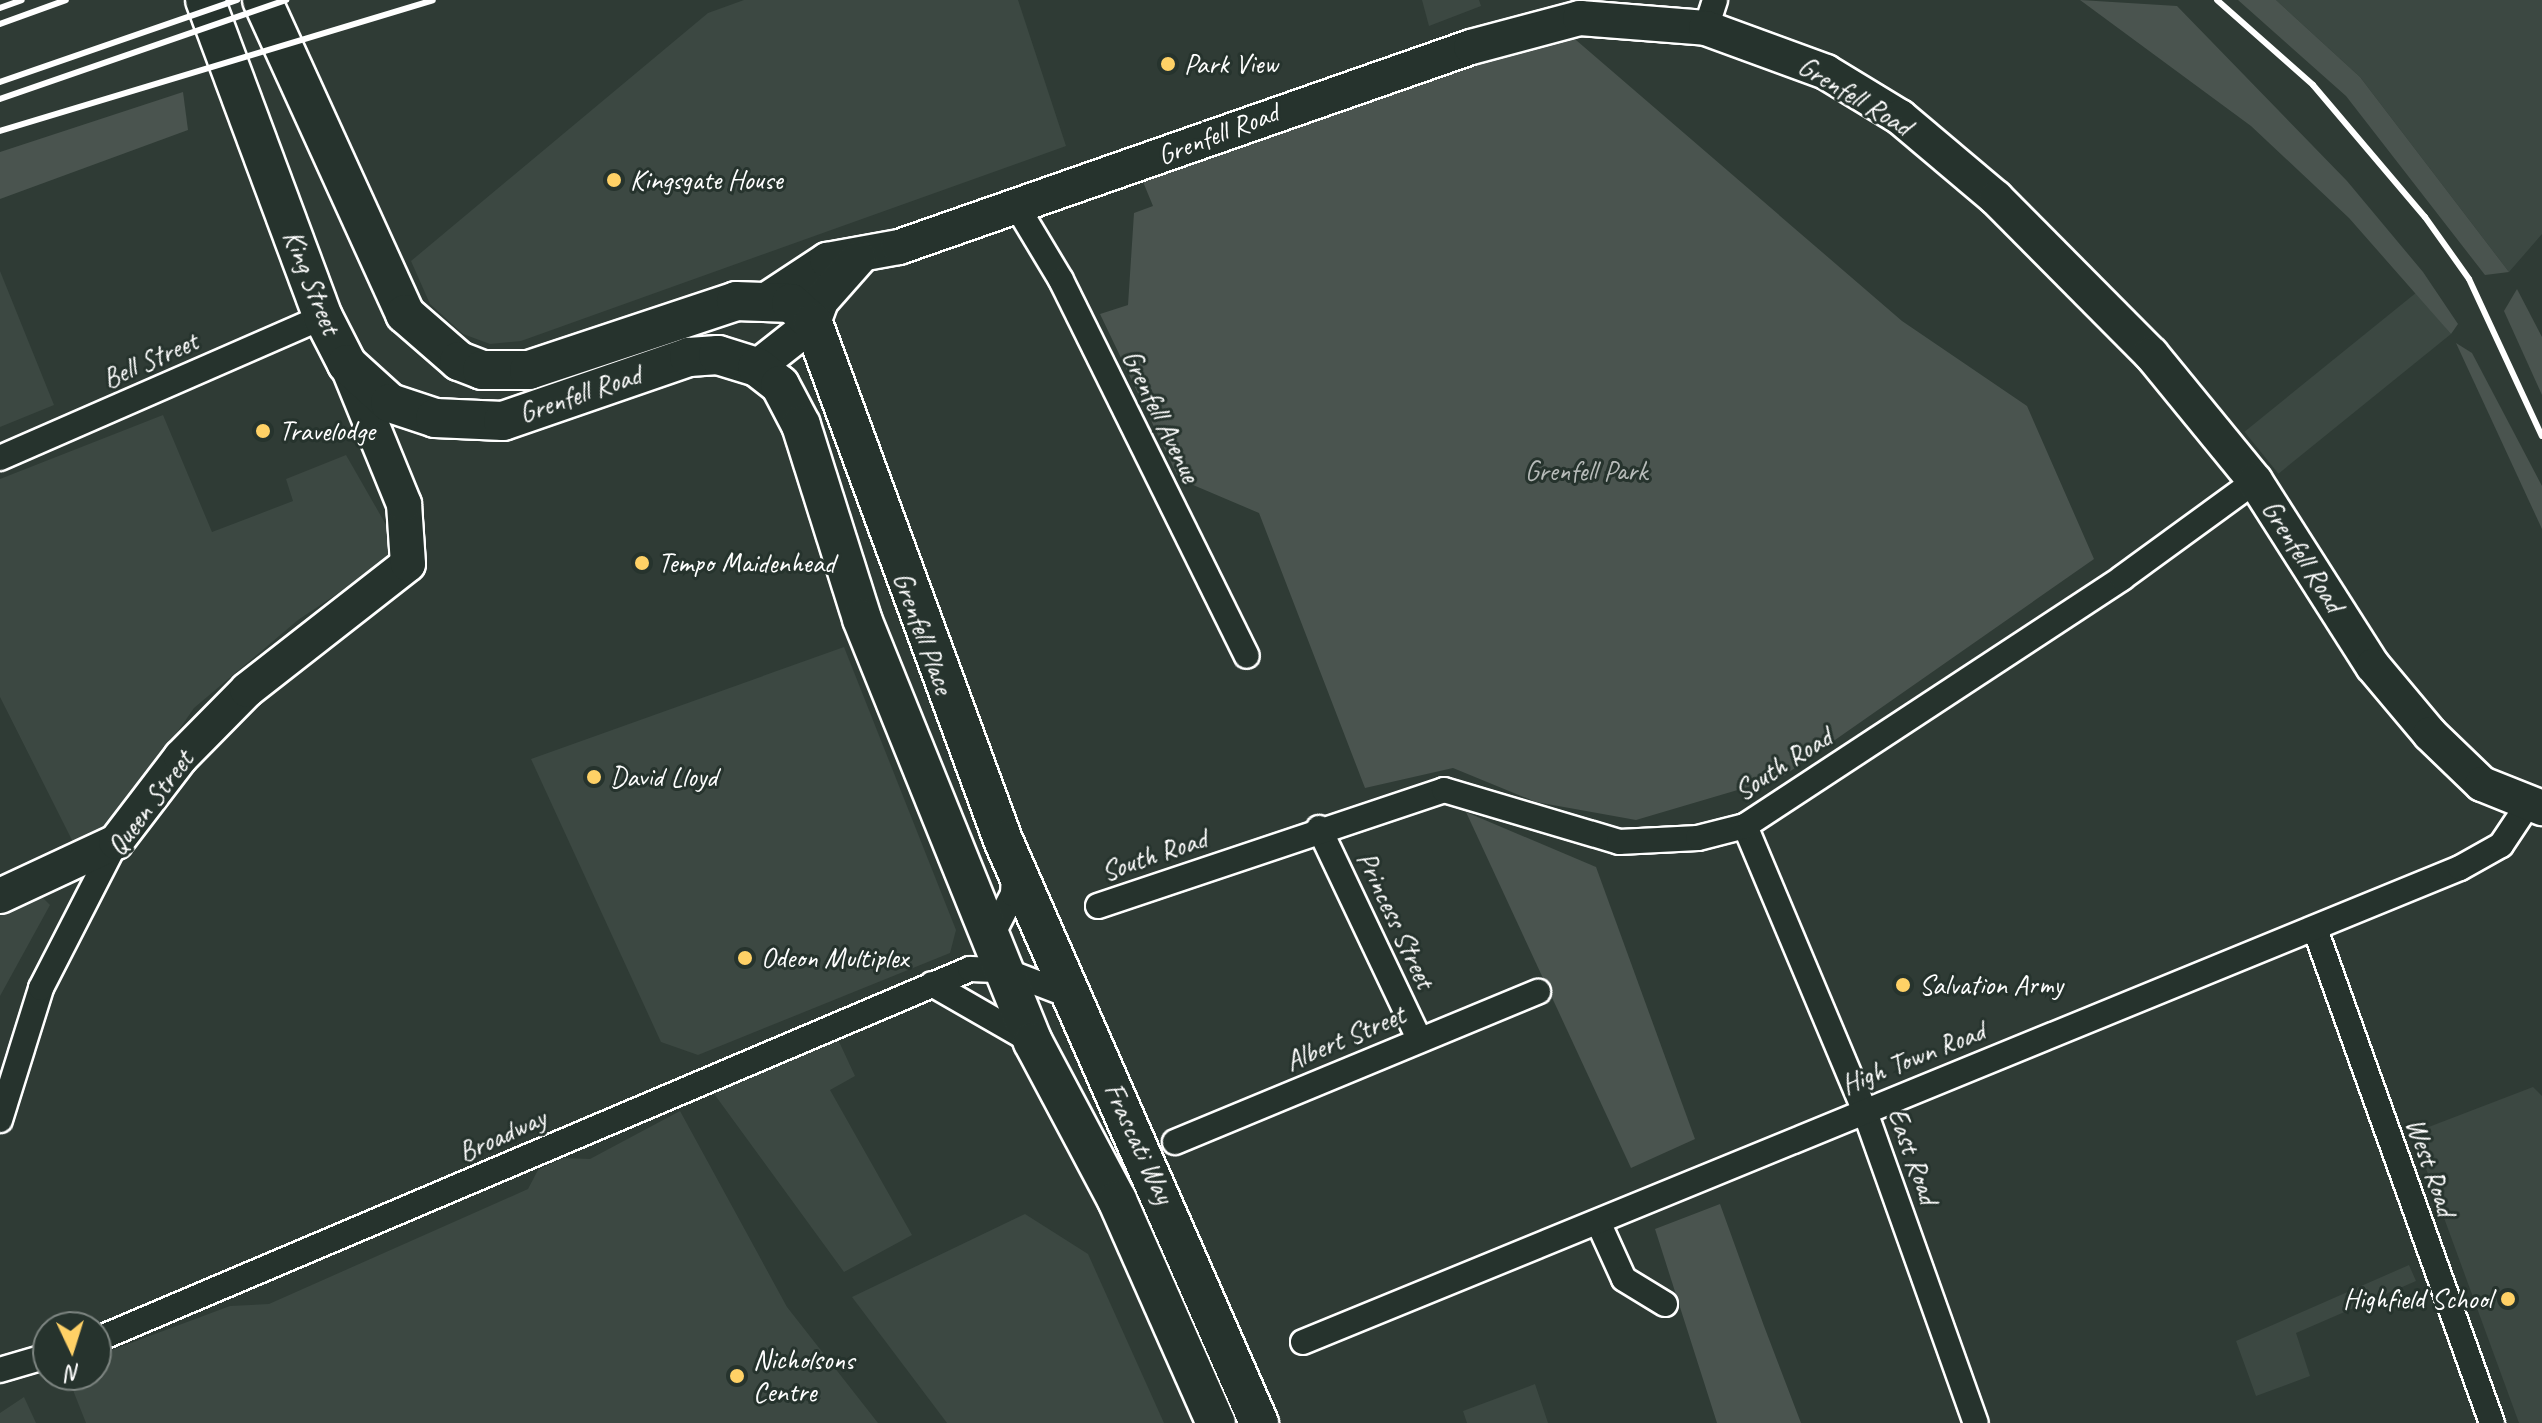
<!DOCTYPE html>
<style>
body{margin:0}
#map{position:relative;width:2542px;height:1423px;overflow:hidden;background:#2f3b35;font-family:Caveat,sans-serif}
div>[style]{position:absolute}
.built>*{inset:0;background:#3c4842;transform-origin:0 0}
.green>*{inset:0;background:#4a544f}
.roads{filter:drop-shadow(2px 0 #fff) drop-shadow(-2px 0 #fff) drop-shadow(0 2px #fff) drop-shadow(0 -2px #fff)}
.street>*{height:24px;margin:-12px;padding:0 12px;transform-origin:12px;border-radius:12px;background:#26332d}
.secondary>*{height:34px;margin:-17px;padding:0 17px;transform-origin:17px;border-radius:17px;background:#26332d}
.primary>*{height:38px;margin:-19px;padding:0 19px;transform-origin:19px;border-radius:19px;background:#26332d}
.rail>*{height:6px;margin:-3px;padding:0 3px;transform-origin:3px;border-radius:3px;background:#fff}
.dots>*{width:22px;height:22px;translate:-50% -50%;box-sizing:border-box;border:4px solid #26332d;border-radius:50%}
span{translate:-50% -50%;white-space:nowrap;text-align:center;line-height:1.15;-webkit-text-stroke:6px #26332d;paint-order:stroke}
.poi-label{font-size:28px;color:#fff}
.left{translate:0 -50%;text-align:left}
.right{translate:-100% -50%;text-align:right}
.street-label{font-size:28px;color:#fff}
.park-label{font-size:28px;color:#b7bbb9}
.north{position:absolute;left:32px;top:1311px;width:80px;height:80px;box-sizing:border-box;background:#26332d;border:2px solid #7d8581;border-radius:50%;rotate:176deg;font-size:22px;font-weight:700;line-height:32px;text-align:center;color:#fff}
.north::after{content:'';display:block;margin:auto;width:28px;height:36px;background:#ffd166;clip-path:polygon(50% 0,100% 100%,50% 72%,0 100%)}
</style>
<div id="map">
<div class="built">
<div style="clip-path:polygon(744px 0,1018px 0,1066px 146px,521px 341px,490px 344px,463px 334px,430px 304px,411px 261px,708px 13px)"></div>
<div style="clip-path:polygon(1422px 0,1479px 0,1481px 6px,1429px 26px)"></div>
<div style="clip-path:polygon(2276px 0,2542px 0,2542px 234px,2509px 272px,2360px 77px)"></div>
<div style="clip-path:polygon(0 271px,54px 405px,0 427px)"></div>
<div style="left:2417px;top:292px;width:54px;height:222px;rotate:51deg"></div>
<div style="clip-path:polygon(163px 415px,212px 532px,293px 501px,286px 479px,346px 455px,401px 551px,298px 620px,194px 708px,107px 833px,75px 846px,0 697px,0 479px)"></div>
<div style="clip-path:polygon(844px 647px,956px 930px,950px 953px,698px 1055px,661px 1042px,531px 759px)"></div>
<div style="clip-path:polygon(39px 894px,50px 905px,0 996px,0 911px)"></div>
<div style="clip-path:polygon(835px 1033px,855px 1076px,830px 1090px,912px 1235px,844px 1272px,712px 1091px)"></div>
<div style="clip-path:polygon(2533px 1087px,2542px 1096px,2542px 1423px,2519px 1423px,2413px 1133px)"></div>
<div style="clip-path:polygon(680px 1111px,787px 1307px,878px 1423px,86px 1423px,67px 1375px,96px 1375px,96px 1356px,230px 1306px,269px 1304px,528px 1189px,538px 1170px,563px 1158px,590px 1159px)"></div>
<div style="clip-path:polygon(1025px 1214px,1088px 1254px,1164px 1423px,947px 1423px,852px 1297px)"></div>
<div style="clip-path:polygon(2409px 1265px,2416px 1281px,2296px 1333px,2310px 1376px,2256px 1396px,2236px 1341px)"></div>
<div style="clip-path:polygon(1535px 1384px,1548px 1423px,1467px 1423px,1463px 1411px)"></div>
<div style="clip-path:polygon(24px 1397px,36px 1423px,0 1423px,0 1413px)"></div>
</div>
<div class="green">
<div style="clip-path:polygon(2080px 0,2177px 6px,2347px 181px,2423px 272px,2458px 324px,2451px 334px,2349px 218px,2251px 126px)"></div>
<div style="clip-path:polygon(2238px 0,2276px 0,2360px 77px,2509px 272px,2485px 275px,2346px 96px)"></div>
<div style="clip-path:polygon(1569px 34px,1902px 321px,2027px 406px,2094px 559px,1782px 777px,1636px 820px,1536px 802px,1453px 768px,1365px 788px,1259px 513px,1179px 479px,1100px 314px,1128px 305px,1134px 213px,1153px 206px,1141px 177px)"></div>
<div style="clip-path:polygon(183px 92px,188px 130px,0 199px,0 152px)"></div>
<div style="clip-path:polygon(2517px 289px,2542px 337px,2542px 395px,2504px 311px)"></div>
<div style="clip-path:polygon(2456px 343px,2472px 353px,2542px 486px,2542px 529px)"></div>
<div style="clip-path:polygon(1466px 812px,1596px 867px,1695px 1139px,1631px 1168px)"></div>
<div style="clip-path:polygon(1720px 1204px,1764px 1326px,1801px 1423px,1717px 1423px,1655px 1229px)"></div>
</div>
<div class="roads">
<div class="street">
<div style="left:1706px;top:28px;width:29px;rotate:-72deg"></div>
<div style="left:1016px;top:205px;width:87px;rotate:59deg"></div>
<div style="left:1061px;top:280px;width:419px;rotate:63.7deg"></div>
<div style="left:0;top:458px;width:352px;rotate:-23.6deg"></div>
<div style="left:1745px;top:826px;width:307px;rotate:67.2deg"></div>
<div style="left:1864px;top:1109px;width:333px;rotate:70.4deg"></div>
<div style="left:1319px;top:828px;width:233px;rotate:64.6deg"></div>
<div style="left:1098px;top:906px;width:365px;rotate:-18.5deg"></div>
<div style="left:1444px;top:790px;width:183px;rotate:16.5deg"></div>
<div style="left:1619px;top:842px;width:79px;rotate:-2.9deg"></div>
<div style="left:1698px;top:838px;width:49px;rotate:-14.3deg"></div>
<div style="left:1745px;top:826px;width:451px;rotate:-33.3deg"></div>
<div style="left:2122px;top:578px;width:165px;rotate:-36.1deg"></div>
<div style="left:2315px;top:929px;width:525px;rotate:70.29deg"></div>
<div style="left:987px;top:945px;width:57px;rotate:-63deg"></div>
<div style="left:1013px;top:894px;width:22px;rotate:-87deg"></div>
<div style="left:932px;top:984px;width:114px;rotate:29.9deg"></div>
<div style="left:0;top:1120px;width:138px;rotate:-72.7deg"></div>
<div style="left:41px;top:988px;width:164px;rotate:-62.8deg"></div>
<div style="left:1175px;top:1142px;width:393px;rotate:-22.5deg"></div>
<div style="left:1599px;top:1224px;width:60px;rotate:65.6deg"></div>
<div style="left:1624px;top:1279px;width:48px;rotate:31.4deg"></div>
<div style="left:96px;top:1340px;width:949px;rotate:-23deg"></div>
<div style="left:970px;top:969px;width:33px;rotate:2deg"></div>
<div style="left:1003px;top:970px;width:73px;rotate:20.9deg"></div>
<div style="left:1303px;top:1342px;width:1250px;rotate:-22.28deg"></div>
<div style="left:2460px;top:868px;width:47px;rotate:-29.3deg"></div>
<div style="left:2501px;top:845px;width:47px;rotate:-56.3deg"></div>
<div style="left:0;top:1370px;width:50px;rotate:-16.3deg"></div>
</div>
<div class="secondary">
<div style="left:768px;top:299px;width:71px;rotate:-33.5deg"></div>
<div style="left:827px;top:260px;width:73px;rotate:-10.2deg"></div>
<div style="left:899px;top:247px;width:606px;rotate:-19.27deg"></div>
<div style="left:1471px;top:47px;width:113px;rotate:-14.9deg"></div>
<div style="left:1580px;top:18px;width:126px;rotate:4.5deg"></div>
<div style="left:1706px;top:28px;width:128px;rotate:20.1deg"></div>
<div style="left:1826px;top:72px;width:87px;rotate:31.3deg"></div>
<div style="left:1900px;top:117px;width:126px;rotate:40.2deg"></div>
<div style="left:1996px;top:198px;width:220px;rotate:45.2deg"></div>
<div style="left:2151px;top:354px;width:164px;rotate:50.7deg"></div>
<div style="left:2255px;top:481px;width:219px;rotate:57.5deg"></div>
<div style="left:2373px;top:666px;width:89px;rotate:50deg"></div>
<div style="left:2430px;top:734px;width:72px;rotate:43.9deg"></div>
<div style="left:2482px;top:784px;width:65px;rotate:21.8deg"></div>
<div style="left:757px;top:367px;width:71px;rotate:-38.2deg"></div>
<div style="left:813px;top:323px;width:23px;rotate:-70deg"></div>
<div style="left:821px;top:301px;width:57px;rotate:-48.5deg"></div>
<div style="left:0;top:896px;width:128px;rotate:-25deg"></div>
<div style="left:116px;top:842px;width:107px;rotate:-52.6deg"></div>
<div style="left:181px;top:757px;width:94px;rotate:-45.4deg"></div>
<div style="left:247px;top:690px;width:204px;rotate:-38deg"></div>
<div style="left:408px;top:564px;width:60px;rotate:-93.8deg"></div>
<div style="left:404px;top:504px;width:151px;rotate:-112.2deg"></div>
</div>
<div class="primary">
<div style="left:205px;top:0;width:338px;rotate:69.6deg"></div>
<div style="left:323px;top:317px;width:53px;rotate:62.9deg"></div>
<div style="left:347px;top:364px;width:58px;rotate:42.2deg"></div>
<div style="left:390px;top:403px;width:47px;rotate:18.4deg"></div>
<div style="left:435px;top:418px;width:68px;rotate:2.5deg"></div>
<div style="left:503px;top:421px;width:197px;rotate:-19deg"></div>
<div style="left:689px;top:357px;width:29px;rotate:-4deg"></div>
<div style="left:718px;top:355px;width:41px;rotate:17.1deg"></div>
<div style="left:757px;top:367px;width:29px;rotate:38deg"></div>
<div style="left:780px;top:385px;width:45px;rotate:62.3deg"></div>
<div style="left:801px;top:425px;width:203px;rotate:72.5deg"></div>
<div style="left:862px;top:619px;width:456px;rotate:68deg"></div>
<div style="left:1033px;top:1042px;width:179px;rotate:62deg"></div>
<div style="left:1117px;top:1200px;width:244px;rotate:66.1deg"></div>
<div style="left:262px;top:0;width:345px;rotate:65.5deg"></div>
<div style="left:405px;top:314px;width:72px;rotate:41deg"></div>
<div style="left:459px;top:361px;width:25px;rotate:21deg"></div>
<div style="left:482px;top:370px;width:47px"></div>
<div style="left:529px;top:370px;width:218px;rotate:-18.4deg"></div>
<div style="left:736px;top:301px;width:55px;rotate:2.1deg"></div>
<div style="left:791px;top:303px;width:30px;rotate:42deg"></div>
<div style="left:813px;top:323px;width:551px;rotate:69.82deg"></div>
<div style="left:1003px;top:840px;width:637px;rotate:66.29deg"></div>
</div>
</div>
<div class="rail">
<div style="left:2217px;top:0;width:128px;rotate:41.5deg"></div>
<div style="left:2313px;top:85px;width:173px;rotate:49.7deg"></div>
<div style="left:2425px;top:217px;width:76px;rotate:54.6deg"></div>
<div style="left:2469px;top:279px;width:173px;rotate:65.1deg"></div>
<div style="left:0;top:8px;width:23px;rotate:-20deg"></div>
<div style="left:0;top:24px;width:70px;rotate:-20deg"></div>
<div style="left:0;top:82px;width:251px;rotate:-19.1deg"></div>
<div style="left:0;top:99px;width:303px;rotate:-19.1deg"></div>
<div style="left:0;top:131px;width:452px;rotate:-16.8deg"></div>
</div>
<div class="dots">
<div style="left:1168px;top:64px;background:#ffd166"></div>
<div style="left:614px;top:180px;background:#ffd166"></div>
<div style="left:263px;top:431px;background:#ffd166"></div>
<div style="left:642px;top:563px;background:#ffd166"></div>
<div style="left:594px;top:777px;background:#ffd166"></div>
<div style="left:745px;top:958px;background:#ffd166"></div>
<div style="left:1903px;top:985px;background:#ffd166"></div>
<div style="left:2508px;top:1299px;background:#ffd166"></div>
<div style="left:737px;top:1376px;background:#ffd166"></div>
</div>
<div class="poi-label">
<span class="left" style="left:1184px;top:64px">Park View</span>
<span class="left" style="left:630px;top:180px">Kingsgate House</span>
<span class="left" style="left:279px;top:431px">Travelodge</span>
<span class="left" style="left:658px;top:563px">Tempo Maidenhead</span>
<span class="left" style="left:610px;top:777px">David Lloyd</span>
<span class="left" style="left:761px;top:958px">Odeon Multiplex</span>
<span class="left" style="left:1919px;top:985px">Salvation Army</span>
<span class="right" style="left:2492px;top:1299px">Highfield School</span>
<span class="left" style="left:753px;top:1376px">Nicholsons<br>Centre</span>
</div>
<div class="street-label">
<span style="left:1855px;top:96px;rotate:31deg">Grenfell Road</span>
<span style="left:1218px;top:134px;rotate:-21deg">Grenfell Road</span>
<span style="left:312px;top:282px;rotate:68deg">King Street</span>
<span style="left:150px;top:360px;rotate:-24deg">Bell Street</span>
<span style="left:580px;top:394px;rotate:-19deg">Grenfell Road</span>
<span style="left:1161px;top:416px;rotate:64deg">Grenfell Avenue</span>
<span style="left:2303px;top:556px;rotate:57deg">Grenfell Road</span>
<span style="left:923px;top:633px;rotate:70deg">Grenfell Place</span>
<span style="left:1783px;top:764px;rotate:-33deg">South Road</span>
<span style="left:150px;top:803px;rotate:-53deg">Queen Street</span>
<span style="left:1154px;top:855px;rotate:-19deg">South Road</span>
<span style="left:1396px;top:920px;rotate:65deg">Princess Street</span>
<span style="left:1345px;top:1038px;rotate:-23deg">Albert Street</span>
<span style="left:1913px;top:1058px;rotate:-22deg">High Town Road</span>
<span style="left:502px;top:1135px;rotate:-24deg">Broadway</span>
<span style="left:1139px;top:1143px;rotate:65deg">Frascati Way</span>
<span style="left:1913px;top:1156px;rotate:70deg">East Road</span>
<span style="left:2431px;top:1167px;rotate:71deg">West Road</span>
</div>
<div class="park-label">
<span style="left:1586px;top:471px">Grenfell Park</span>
</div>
<div class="north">N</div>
</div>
